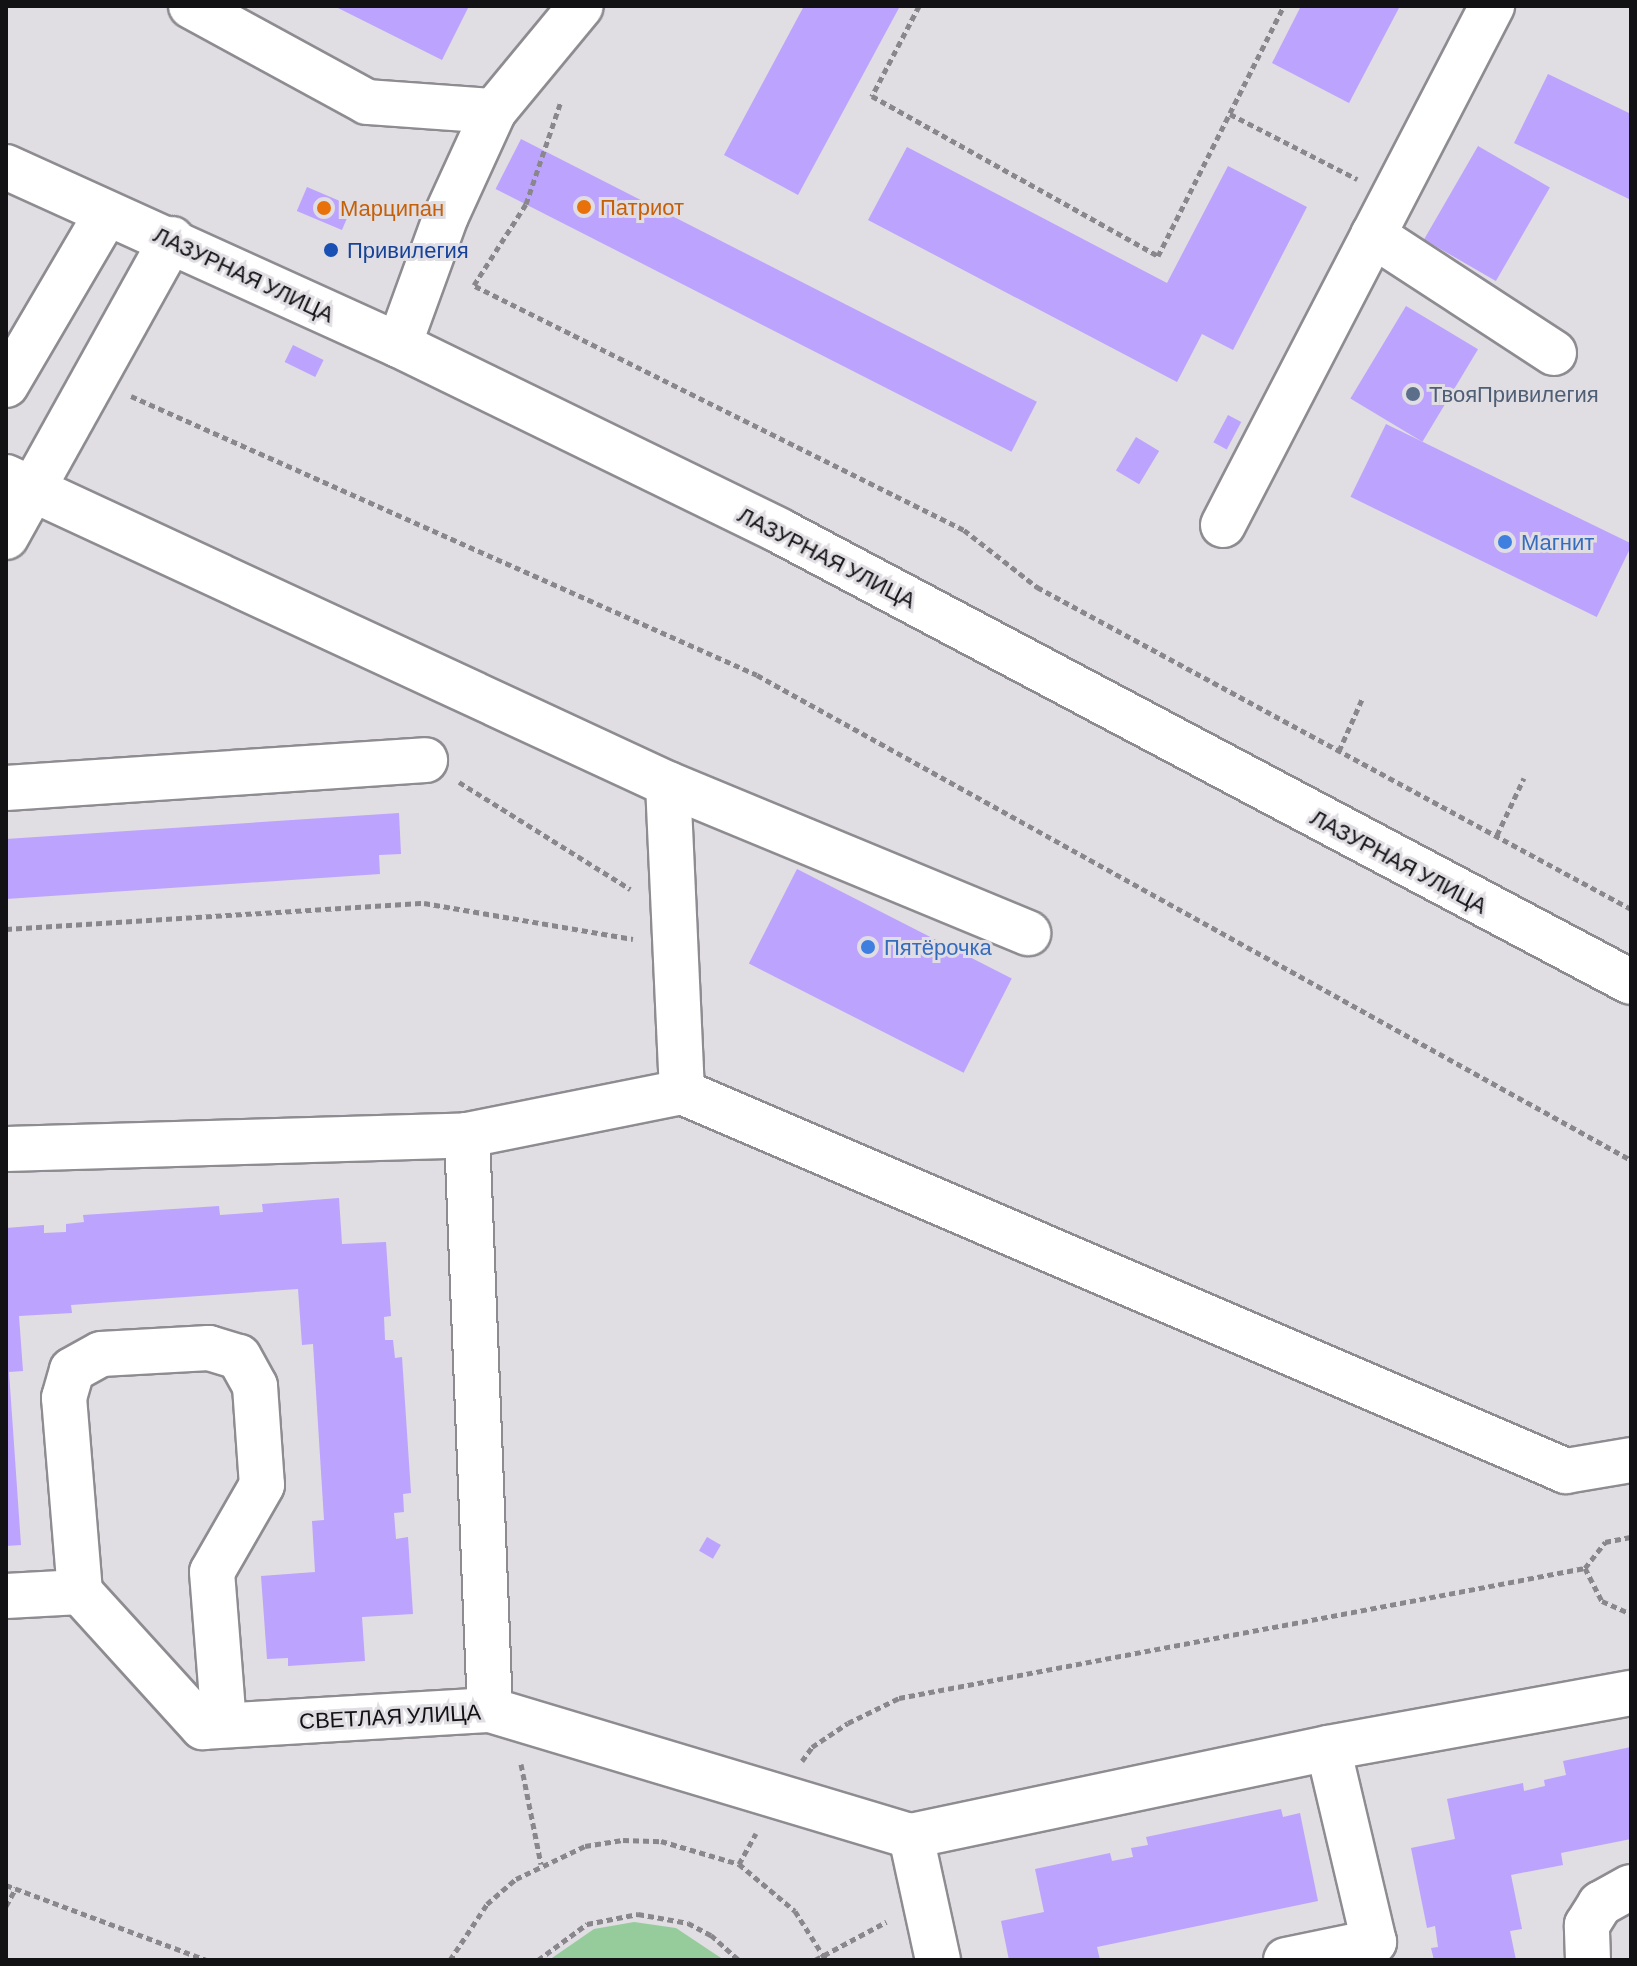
<!DOCTYPE html>
<meta charset="utf-8">
<style>
body{margin:0}
#map{position:relative;width:1637px;height:1966px;overflow:hidden;background:#e0dde3;font-family:Barlow,sans-serif}
div>[style]{position:absolute}
.green>*{inset:0;background:#96cc9b}
.building>*{inset:0;background:#bca3fd;transform-origin:0 0}
.path>*{height:5px;margin-top:-2.5px;transform-origin:0;background:repeating-linear-gradient(90deg,#8a878c 0 6px,transparent 0 10px)}
.roads{filter:drop-shadow(2px 0 #8e8c91) drop-shadow(-2px 0 #8e8c91) drop-shadow(0 2px #8e8c91) drop-shadow(0 -2px #8e8c91)}
.minor>*{height:44px;margin:-22px;padding:0 22px;transform-origin:22px;border-radius:22px;background:#fff}
.dots>*{width:22px;height:22px;translate:-50% -50%;box-sizing:border-box;border:4px solid #e0dde3;border-radius:50%}
span{translate:-50% -50%;white-space:nowrap;text-align:center;line-height:1.15;-webkit-text-stroke:6px #e0dde3;paint-order:stroke}
.food-label{font-size:22px;color:#c56008}
.left{translate:0 -50%;text-align:left}
.transit-label{font-size:22px;color:#164399}
.street-label{font-size:22px;color:#121113}
.service-label{font-size:22px;color:#4e5e75}
.shop-label{font-size:22px;color:#366cbe}
.frame{position:absolute;inset:0;border:8px solid #121113;pointer-events:none}
</style>
<div id="map">
<div class="green">
<div style="clip-path:polygon(634px 1922px,676px 1928px,724px 1960px,549px 1960px,594px 1929px)"></div>
</div>
<div class="building">
<div style="clip-path:polygon(334px 6px,469px 6px,442px 60px)"></div>
<div style="clip-path:polygon(804px 6px,900px 6px,798px 195px,724px 155px)"></div>
<div style="clip-path:polygon(1301px 6px,1400px 6px,1349px 103px,1272px 63px)"></div>
<div style="clip-path:polygon(1548px 74px,1631px 114px,1631px 200px,1514px 143px)"></div>
<div style="left:521px;top:139px;width:579px;height:56px;rotate:27deg"></div>
<div style="left:1478px;top:146px;width:83px;height:108px;rotate:30deg"></div>
<div style="clip-path:polygon(907px 147px,1167px 283px,1228px 166px,1307px 207px,1233px 350px,1202px 334px,1177px 382px,868px 220px)"></div>
<div style="left:307px;top:187px;width:49px;height:26px;rotate:23deg"></div>
<div style="left:1406px;top:306px;width:84px;height:108px;rotate:31deg"></div>
<div style="left:293px;top:345px;width:34px;height:19px;rotate:26deg"></div>
<div style="left:1228px;top:415px;width:15px;height:31px;rotate:28deg"></div>
<div style="left:1386px;top:424px;width:274px;height:81px;rotate:26deg"></div>
<div style="left:1136px;top:437px;width:27px;height:39px;rotate:31deg"></div>
<div style="clip-path:polygon(399px 813px,401px 854px,379px 855px,380px 874px,6px 899px,6px 839px)"></div>
<div style="left:797px;top:869px;width:241px;height:106px;rotate:27deg"></div>
<div style="clip-path:polygon(339px 1198px,342px 1244px,386px 1242px,391px 1316px,384px 1317px,385px 1340px,393px 1340px,395px 1358px,402px 1357px,411px 1493px,403px 1494px,404px 1512px,394px 1513px,396px 1539px,408px 1537px,413px 1614px,362px 1617px,365px 1661px,288px 1666px,288px 1658px,267px 1659px,261px 1576px,315px 1572px,312px 1521px,324px 1520px,313px 1344px,302px 1345px,298px 1289px,71px 1305px,72px 1313px,19px 1316px,23px 1371px,9px 1372px,21px 1545px,6px 1546px,6px 1228px,44px 1225px,44px 1233px,66px 1232px,66px 1224px,84px 1222px,83px 1215px,219px 1206px,220px 1215px,263px 1212px,262px 1204px)"></div>
<div style="left:707px;top:1537px;width:16px;height:16px;rotate:30deg"></div>
<div style="clip-path:polygon(1631px 1747px,1631px 1839px,1561px 1853px,1563px 1865px,1511px 1875px,1522px 1929px,1510px 1931px,1516px 1960px,1434px 1960px,1431px 1948px,1438px 1947px,1435px 1926px,1427px 1928px,1411px 1848px,1455px 1839px,1447px 1799px,1523px 1783px,1524px 1791px,1545px 1786px,1544px 1780px,1566px 1775px,1563px 1761px)"></div>
<div style="clip-path:polygon(1281px 1809px,1283px 1817px,1300px 1813px,1318px 1901px,1097px 1947px,1100px 1960px,1009px 1960px,1001px 1921px,1044px 1912px,1035px 1869px,1110px 1853px,1112px 1861px,1133px 1857px,1131px 1848px,1148px 1845px,1146px 1837px)"></div>
</div>
<div class="path">
<div style="left:919px;top:6px;width:102px;rotate:117.6deg"></div>
<div style="left:872px;top:96px;width:328px;rotate:29.2deg"></div>
<div style="left:1158px;top:256px;width:280px;rotate:-63.3deg"></div>
<div style="left:1230px;top:114px;width:143px;rotate:27.1deg"></div>
<div style="left:474px;top:285px;width:96px;rotate:-57.3deg"></div>
<div style="left:526px;top:204px;width:109px;rotate:-71.2deg"></div>
<div style="left:475px;top:286px;width:546px;rotate:26.52deg"></div>
<div style="left:964px;top:530px;width:93px;rotate:38deg"></div>
<div style="left:1037px;top:587px;width:676px;rotate:28.46deg"></div>
<div style="left:131px;top:396px;width:685px;rotate:24.02deg"></div>
<div style="left:757px;top:675px;width:1000px;rotate:29.03deg"></div>
<div style="left:1339px;top:751px;width:59px;rotate:-66deg"></div>
<div style="left:459px;top:782px;width:202px;rotate:32deg"></div>
<div style="left:1497px;top:835px;width:63px;rotate:-64.7deg"></div>
<div style="left:6px;top:929px;width:419px;rotate:-3.6deg"></div>
<div style="left:424px;top:903px;width:212px;rotate:9.8deg"></div>
<div style="left:1585px;top:1568px;width:37px;rotate:63deg"></div>
<div style="left:1602px;top:1601px;width:32px;rotate:24deg"></div>
<div style="left:802px;top:1761px;width:17px;rotate:-54deg"></div>
<div style="left:812px;top:1747px;width:43px;rotate:-33.7deg"></div>
<div style="left:848px;top:1723px;width:57px;rotate:-26.1deg"></div>
<div style="left:899px;top:1698px;width:698px;rotate:-10.73deg"></div>
<div style="left:1585px;top:1568px;width:33px;rotate:-52deg"></div>
<div style="left:1605px;top:1542px;width:26px;rotate:-11deg"></div>
<div style="left:521px;top:1764px;width:102px;rotate:78.7deg"></div>
<div style="left:739px;top:1864px;width:35px;rotate:-61deg"></div>
<div style="left:6px;top:1885px;width:215px;rotate:20.5deg"></div>
<div style="left:6px;top:1906px;width:21px;rotate:-61deg"></div>
<div style="left:450px;top:1960px;width:67px;rotate:-56.5deg"></div>
<div style="left:487px;top:1904px;width:38px;rotate:-41deg"></div>
<div style="left:516px;top:1879px;width:76px;rotate:-25.6deg"></div>
<div style="left:585px;top:1846px;width:38px;rotate:-9deg"></div>
<div style="left:623px;top:1840px;width:38px;rotate:2deg"></div>
<div style="left:661px;top:1841px;width:81px;rotate:16.4deg"></div>
<div style="left:739px;top:1864px;width:73px;rotate:40deg"></div>
<div style="left:795px;top:1911px;width:58px;rotate:57.7deg"></div>
<div style="left:538px;top:1960px;width:61px;rotate:-36.3deg"></div>
<div style="left:587px;top:1924px;width:52px;rotate:-11.1deg"></div>
<div style="left:638px;top:1914px;width:51px;rotate:10.2deg"></div>
<div style="left:688px;top:1923px;width:26px;rotate:28deg"></div>
<div style="left:711px;top:1935px;width:38px;rotate:42deg"></div>
<div style="left:815px;top:1960px;width:81px;rotate:-28.2deg"></div>
</div>
<div class="roads">
<div class="minor">
<div style="left:191px;top:6px;width:200px;rotate:28.6deg"></div>
<div style="left:367px;top:102px;width:127px;rotate:4.1deg"></div>
<div style="left:494px;top:111px;width:136px;rotate:-50.4deg"></div>
<div style="left:6px;top:167px;width:431px;rotate:24.4deg"></div>
<div style="left:399px;top:345px;width:422px;rotate:26deg"></div>
<div style="left:778px;top:530px;width:965px;rotate:27.92deg"></div>
<div style="left:1373px;top:235px;width:216px;rotate:33.1deg"></div>
<div style="left:399px;top:345px;width:137px;rotate:-70deg"></div>
<div style="left:446px;top:216px;width:115px;rotate:-65.4deg"></div>
<div style="left:6px;top:385px;width:199px;rotate:-59.6deg"></div>
<div style="left:6px;top:477px;width:730px;rotate:24.88deg"></div>
<div style="left:668px;top:784px;width:390px;rotate:22.5deg"></div>
<div style="left:1223px;top:525px;width:585px;rotate:-62.6deg"></div>
<div style="left:6px;top:537px;width:341px;rotate:-60.9deg"></div>
<div style="left:6px;top:788px;width:420px;rotate:-3.8deg"></div>
<div style="left:682px;top:1092px;width:962px;rotate:23.21deg"></div>
<div style="left:1566px;top:1471px;width:66px;rotate:-9.6deg"></div>
<div style="left:467px;top:1135px;width:575px;rotate:87.71deg"></div>
<div style="left:6px;top:1149px;width:461px;rotate:-1.7deg"></div>
<div style="left:467px;top:1135px;width:219px;rotate:-11.3deg"></div>
<div style="left:682px;top:1092px;width:308px;rotate:-92.6deg"></div>
<div style="left:80px;top:1592px;width:195px;rotate:-94.7deg"></div>
<div style="left:64px;top:1398px;width:29px;rotate:-74deg"></div>
<div style="left:72px;top:1370px;width:33px;rotate:-29deg"></div>
<div style="left:101px;top:1354px;width:108px;rotate:-3.2deg"></div>
<div style="left:209px;top:1348px;width:31px;rotate:17deg"></div>
<div style="left:239px;top:1357px;width:33px;rotate:61deg"></div>
<div style="left:255px;top:1386px;width:99px;rotate:86deg"></div>
<div style="left:262px;top:1485px;width:100px;rotate:119.9deg"></div>
<div style="left:212px;top:1572px;width:152px;rotate:85.5deg"></div>
<div style="left:6px;top:1596px;width:74px;rotate:-3.1deg"></div>
<div style="left:80px;top:1592px;width:183px;rotate:47.7deg"></div>
<div style="left:203px;top:1727px;width:288px;rotate:-3.4deg"></div>
<div style="left:490px;top:1710px;width:439px;rotate:16.7deg"></div>
<div style="left:938px;top:1960px;width:127px;rotate:-102.3deg"></div>
<div style="left:911px;top:1836px;width:426px;rotate:-11.9deg"></div>
<div style="left:1328px;top:1748px;width:308px;rotate:-10.3deg"></div>
<div style="left:1286px;top:1960px;width:90px;rotate:-11.6deg"></div>
<div style="left:1374px;top:1942px;width:199px;rotate:-103.3deg"></div>
<div style="left:1588px;top:1960px;width:35px;rotate:-92deg"></div>
<div style="left:1587px;top:1925px;width:25px;rotate:-58deg"></div>
<div style="left:1600px;top:1904px;width:35px;rotate:-29deg"></div>
</div>
</div>
<div class="dots">
<div style="left:584px;top:207px;background:#e8710a"></div>
<div style="left:324px;top:208px;background:#e8710a"></div>
<div style="left:331px;top:250px;background:#1a4fb4"></div>
<div style="left:1413px;top:394px;background:#5c6f8a"></div>
<div style="left:1505px;top:542px;background:#3f7fe0"></div>
<div style="left:868px;top:947px;background:#3f7fe0"></div>
</div>
<div class="food-label">
<span class="left" style="left:600px;top:207px">Патриот</span>
<span class="left" style="left:340px;top:208px">Марципан</span>
</div>
<div class="transit-label">
<span class="left" style="left:347px;top:250px">Привилегия</span>
</div>
<div class="street-label">
<span style="left:244px;top:274px;rotate:25deg">ЛАЗУРНАЯ УЛИЦА</span>
<span style="left:827px;top:557px;rotate:27deg">ЛАЗУРНАЯ УЛИЦА</span>
<span style="left:1399px;top:861px;rotate:28deg">ЛАЗУРНАЯ УЛИЦА</span>
<span style="left:390px;top:1716px;rotate:-3deg">СВЕТЛАЯ УЛИЦА</span>
</div>
<div class="service-label">
<span class="left" style="left:1429px;top:394px">ТвояПривилегия</span>
</div>
<div class="shop-label">
<span class="left" style="left:1521px;top:542px">Магнит</span>
<span class="left" style="left:884px;top:947px">Пятёрочка</span>
</div>
<div class="frame"></div>
</div>
